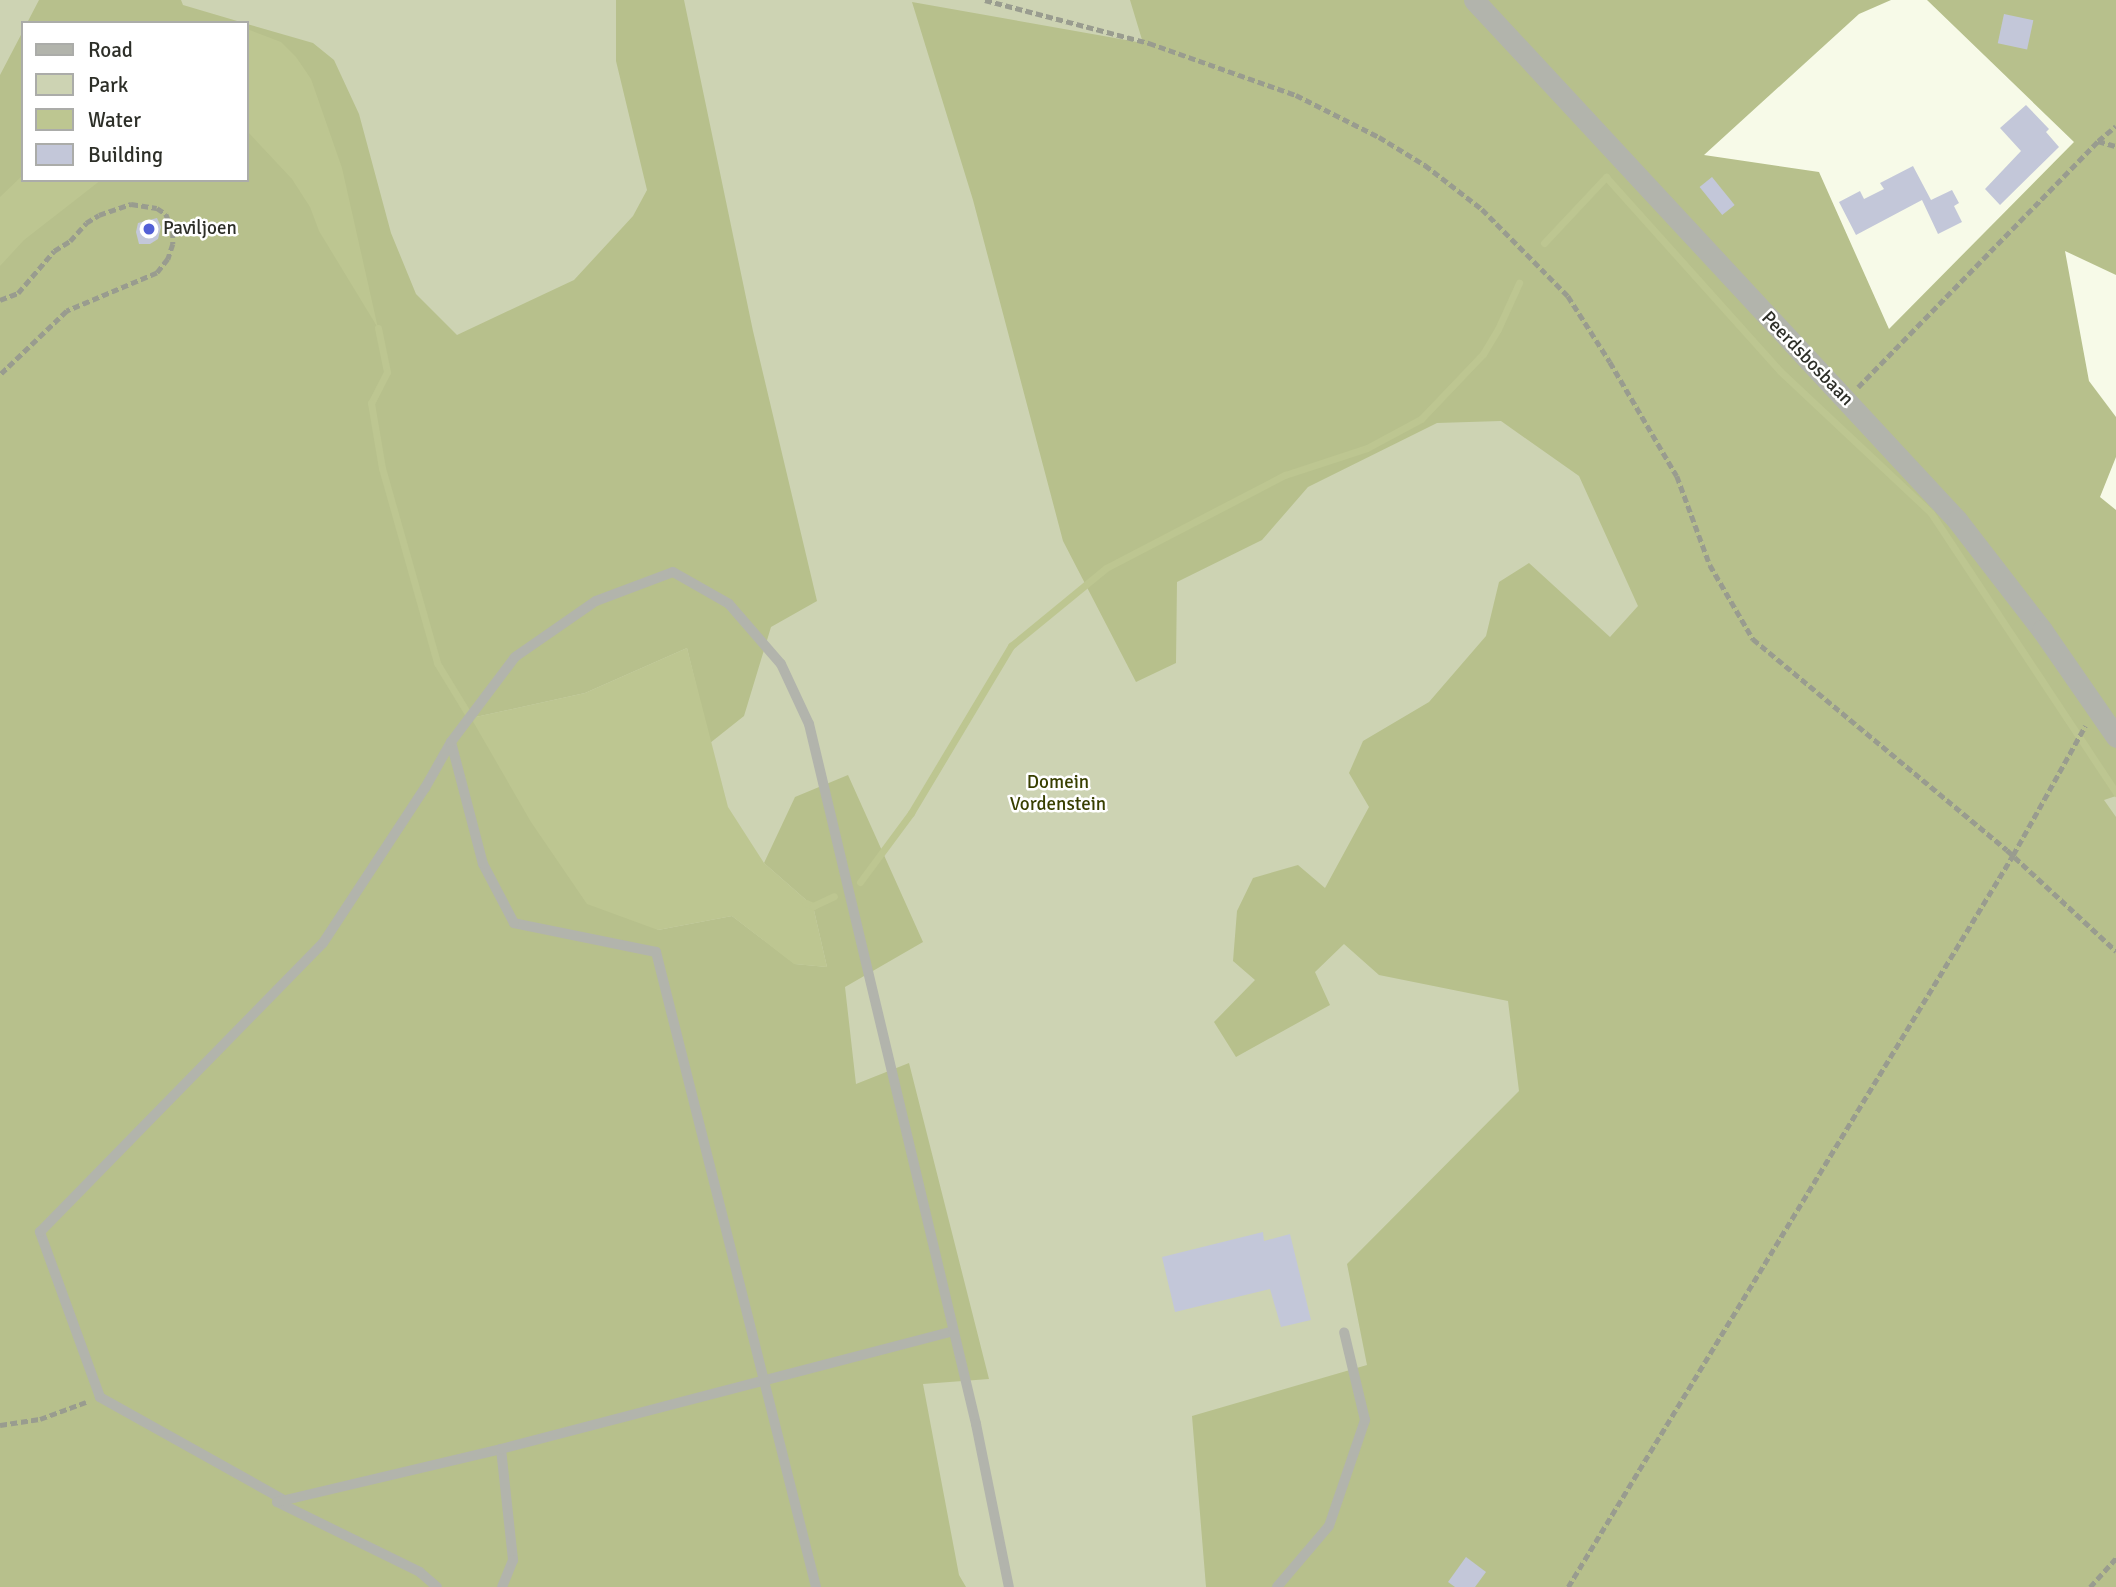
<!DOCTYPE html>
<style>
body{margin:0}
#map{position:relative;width:2116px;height:1587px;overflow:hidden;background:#f7fae8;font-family:Signika,sans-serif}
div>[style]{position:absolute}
.green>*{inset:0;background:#cdd3b3}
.forest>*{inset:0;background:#b7c08c}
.water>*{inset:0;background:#bdc691}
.stream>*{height:7px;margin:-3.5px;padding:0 3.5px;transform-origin:3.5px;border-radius:3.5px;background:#bdc691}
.building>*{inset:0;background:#c3c7d9;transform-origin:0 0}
.path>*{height:4.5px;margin-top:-2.25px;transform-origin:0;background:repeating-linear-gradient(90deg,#999c8f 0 7px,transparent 0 10.5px)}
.lane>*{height:10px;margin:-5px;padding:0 5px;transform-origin:5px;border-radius:5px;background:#b2b4ac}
.street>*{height:21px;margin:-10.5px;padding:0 10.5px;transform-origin:10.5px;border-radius:10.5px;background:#b2b4ac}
.dots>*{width:19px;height:19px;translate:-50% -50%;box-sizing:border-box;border:4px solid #fff;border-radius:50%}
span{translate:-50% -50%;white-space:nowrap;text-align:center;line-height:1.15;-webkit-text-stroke:5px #fff;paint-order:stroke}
.poi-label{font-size:19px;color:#2d2f28}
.left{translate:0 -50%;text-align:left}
.street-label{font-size:19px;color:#2d2f28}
.park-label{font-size:19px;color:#383f00}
.legend{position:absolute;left:21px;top:21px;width:228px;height:161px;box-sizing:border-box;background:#fff;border:2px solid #abaca9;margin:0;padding:9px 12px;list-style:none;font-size:21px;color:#2d2f28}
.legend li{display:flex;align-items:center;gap:14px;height:35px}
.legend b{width:35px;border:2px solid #abaca9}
</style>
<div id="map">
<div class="green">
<div style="clip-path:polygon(evenodd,0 0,1430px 0,2116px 783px,2116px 1587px,0 1587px,0 0,23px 23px,247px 23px,247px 180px,23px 180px,23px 23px)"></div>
</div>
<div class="forest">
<div style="clip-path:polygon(39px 0,181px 0,183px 5px,244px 23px,27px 23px)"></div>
<div style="clip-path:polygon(616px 0,684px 0,753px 331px,817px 601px,771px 627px,744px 716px,710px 743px,687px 648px,585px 693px,471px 718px,658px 930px,732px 916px,795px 964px,827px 967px,813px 906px,764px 863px,795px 797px,848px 775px,923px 942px,845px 987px,856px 1084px,909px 1063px,989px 1379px,923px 1384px,959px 1575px,966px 1587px,0 1587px,0 75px,23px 31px,23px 180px,247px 180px,247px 24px,313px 43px,334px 60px,359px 114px,391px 233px,416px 294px,457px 335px,574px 280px,633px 216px,647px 190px,616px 61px)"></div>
<div style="clip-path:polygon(1130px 0,1891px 0,1859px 14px,1704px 155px,1819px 172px,1889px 329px,2074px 142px,1927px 0,2116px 0,2116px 275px,2065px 251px,2089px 381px,2116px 417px,2116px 457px,2100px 497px,2116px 510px,2116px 796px,2104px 800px,2116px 817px,2116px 1587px,1206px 1587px,1192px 1416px,1367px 1365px,1347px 1264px,1519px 1091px,1508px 1001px,1379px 975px,1344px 944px,1315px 972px,1330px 1005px,1236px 1057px,1214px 1022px,1255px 980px,1233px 961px,1237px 911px,1253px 878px,1298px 865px,1325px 888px,1369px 807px,1349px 773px,1363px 741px,1429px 702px,1486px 636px,1499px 582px,1529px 563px,1610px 637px,1638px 606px,1579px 476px,1501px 421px,1437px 423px,1308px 487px,1262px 540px,1177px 582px,1176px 663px,1136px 682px,1063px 541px,973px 200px,912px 2px,1143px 43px)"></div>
</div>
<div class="water">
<div style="clip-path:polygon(247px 29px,281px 42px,296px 57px,311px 79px,342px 168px,378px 328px,319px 231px,310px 207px,292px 179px,247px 131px)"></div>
<div style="clip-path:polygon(23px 175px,23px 180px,101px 180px,24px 240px,0 266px,0 197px)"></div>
<div style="clip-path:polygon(687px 648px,728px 807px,764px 863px,813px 906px,827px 967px,794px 964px,732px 916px,658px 930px,587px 904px,531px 822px,471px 718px,585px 693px)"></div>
</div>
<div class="stream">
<div style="left:1544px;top:243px;width:91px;rotate:-46.8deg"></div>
<div style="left:1606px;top:177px;width:261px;rotate:48.1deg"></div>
<div style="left:1780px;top:371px;width:207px;rotate:43.2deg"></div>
<div style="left:1931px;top:513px;width:336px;rotate:56.5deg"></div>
<div style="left:378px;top:328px;width:45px;rotate:78.4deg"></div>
<div style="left:387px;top:372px;width:35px;rotate:117deg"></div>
<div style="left:371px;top:403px;width:66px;rotate:80.4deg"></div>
<div style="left:382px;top:468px;width:203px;rotate:74.2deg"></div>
<div style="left:437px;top:663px;width:63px;rotate:58.6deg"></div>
<div style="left:860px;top:882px;width:86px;rotate:-53.5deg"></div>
<div style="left:911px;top:813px;width:195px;rotate:-59.1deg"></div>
<div style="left:1011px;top:646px;width:123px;rotate:-39.4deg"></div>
<div style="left:1106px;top:568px;width:202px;rotate:-27.5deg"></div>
<div style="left:1285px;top:475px;width:86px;rotate:-18.2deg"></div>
<div style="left:1367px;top:448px;width:61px;rotate:-28.2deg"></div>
<div style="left:1421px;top:419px;width:90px;rotate:-46.4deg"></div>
<div style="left:1483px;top:354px;width:29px;rotate:-59deg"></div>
<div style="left:1498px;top:329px;width:51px;rotate:-65.5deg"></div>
<div style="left:806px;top:903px;width:8px;rotate:23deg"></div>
<div style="left:813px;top:906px;width:23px;rotate:-25deg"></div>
</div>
<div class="building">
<div style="left:2004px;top:14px;width:30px;height:30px;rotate:12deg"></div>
<div style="clip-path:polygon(2026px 105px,2049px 129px,2046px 132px,2059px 147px,2000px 205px,1985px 189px,2021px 151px,2000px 128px)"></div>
<div style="clip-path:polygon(1913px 166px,1931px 200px,1952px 190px,1959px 203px,1954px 206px,1962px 222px,1938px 234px,1922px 200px,1856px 235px,1839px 202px,1860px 191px,1864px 199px,1884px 189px,1880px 183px)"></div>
<div style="left:1712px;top:177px;width:36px;height:16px;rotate:51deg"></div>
<div style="clip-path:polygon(157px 218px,161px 227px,158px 239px,150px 244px,139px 244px,136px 232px,138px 223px)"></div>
<div style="clip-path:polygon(1263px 1232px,1264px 1241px,1290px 1234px,1311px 1320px,1281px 1327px,1270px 1289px,1175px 1312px,1162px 1257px)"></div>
<div style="clip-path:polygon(1466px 1557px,1486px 1572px,1475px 1587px,1455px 1587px,1448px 1582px)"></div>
</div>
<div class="path">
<div style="left:985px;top:0;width:170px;rotate:14.7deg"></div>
<div style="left:1149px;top:43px;width:156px;rotate:19.5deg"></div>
<div style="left:1296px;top:95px;width:93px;rotate:26.8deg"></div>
<div style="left:1379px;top:137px;width:54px;rotate:31.3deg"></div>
<div style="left:1425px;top:165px;width:72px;rotate:37.7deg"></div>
<div style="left:1482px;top:209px;width:122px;rotate:45.3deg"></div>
<div style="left:1568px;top:296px;width:78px;rotate:57.5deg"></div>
<div style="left:1610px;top:362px;width:132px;rotate:59.6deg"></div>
<div style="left:1677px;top:476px;width:95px;rotate:69.7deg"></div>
<div style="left:1710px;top:565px;width:86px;rotate:59.8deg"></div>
<div style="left:1753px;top:639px;width:330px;rotate:39.7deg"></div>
<div style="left:2007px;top:850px;width:149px;rotate:42.8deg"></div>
<div style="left:2098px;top:141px;width:19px;rotate:16deg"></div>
<div style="left:0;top:300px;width:19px;rotate:-21deg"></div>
<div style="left:18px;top:293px;width:55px;rotate:-49.4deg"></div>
<div style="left:54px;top:251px;width:19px;rotate:-32deg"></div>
<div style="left:70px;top:241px;width:24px;rotate:-48deg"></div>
<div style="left:86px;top:223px;width:15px;rotate:-32deg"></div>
<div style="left:99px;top:215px;width:34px;rotate:-19deg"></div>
<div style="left:131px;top:204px;width:26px;rotate:9deg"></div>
<div style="left:157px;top:208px;width:11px;rotate:34deg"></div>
<div style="left:166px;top:214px;width:18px;rotate:68deg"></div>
<div style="left:173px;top:231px;width:13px;rotate:90deg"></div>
<div style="left:173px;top:244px;width:16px;rotate:108deg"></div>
<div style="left:168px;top:259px;width:18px;rotate:128deg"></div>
<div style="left:157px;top:273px;width:98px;rotate:157.1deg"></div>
<div style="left:67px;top:311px;width:93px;rotate:136.3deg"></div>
<div style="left:1858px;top:387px;width:344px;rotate:-45.7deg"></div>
<div style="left:2098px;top:141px;width:23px;rotate:-40deg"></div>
<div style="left:0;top:1425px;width:40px;rotate:-8.5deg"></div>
<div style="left:40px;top:1419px;width:49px;rotate:-20.3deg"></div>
<div style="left:1568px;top:1587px;width:857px;rotate:-58.7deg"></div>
<div style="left:2013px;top:855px;width:148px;rotate:-60.8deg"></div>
<div style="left:2090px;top:1587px;width:39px;rotate:-48deg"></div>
</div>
<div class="lane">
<div style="left:501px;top:1449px;width:112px;rotate:83.8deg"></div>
<div style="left:513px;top:1560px;width:29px;rotate:112deg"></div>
<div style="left:284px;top:1500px;width:211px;rotate:-150.8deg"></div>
<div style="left:100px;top:1397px;width:176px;rotate:-110deg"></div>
<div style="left:40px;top:1232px;width:404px;rotate:-45.6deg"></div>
<div style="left:323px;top:943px;width:186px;rotate:-56.7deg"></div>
<div style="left:425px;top:788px;width:53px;rotate:-60.5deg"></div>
<div style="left:437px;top:1587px;width:23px;rotate:-139deg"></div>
<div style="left:420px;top:1572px;width:159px;rotate:-153.9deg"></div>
<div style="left:277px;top:1502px;width:230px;rotate:-13.3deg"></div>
<div style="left:501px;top:1449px;width:467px;rotate:-14.6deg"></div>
<div style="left:816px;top:1587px;width:655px;rotate:-104.14deg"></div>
<div style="left:656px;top:952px;width:145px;rotate:-168.5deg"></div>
<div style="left:514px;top:923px;width:67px;rotate:-117.7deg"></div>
<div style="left:483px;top:864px;width:126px;rotate:-104.7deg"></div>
<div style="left:451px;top:742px;width:106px;rotate:-53deg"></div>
<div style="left:515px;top:657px;width:98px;rotate:-34.7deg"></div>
<div style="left:596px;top:601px;width:82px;rotate:-20.6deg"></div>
<div style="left:673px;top:572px;width:64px;rotate:29.7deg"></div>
<div style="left:729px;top:604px;width:79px;rotate:49.1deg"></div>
<div style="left:781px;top:664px;width:66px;rotate:65deg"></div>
<div style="left:809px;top:724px;width:720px;rotate:76.58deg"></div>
<div style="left:976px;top:1424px;width:166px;rotate:78.6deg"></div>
<div style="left:1277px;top:1587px;width:80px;rotate:-49.6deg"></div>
<div style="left:1329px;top:1526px;width:112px;rotate:-71.2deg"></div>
<div style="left:1365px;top:1420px;width:90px;rotate:-103.4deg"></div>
</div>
<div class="street">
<div style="left:1474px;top:0;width:710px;rotate:47.11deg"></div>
<div style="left:1957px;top:520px;width:139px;rotate:52.3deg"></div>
<div style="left:2042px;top:630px;width:130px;rotate:55.3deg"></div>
</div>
<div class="dots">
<div style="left:149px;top:229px;background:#5360d6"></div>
</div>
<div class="poi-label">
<span class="left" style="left:163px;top:229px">Paviljoen</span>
</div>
<div class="street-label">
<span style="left:1807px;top:359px;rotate:46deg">Peerdsbosbaan</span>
</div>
<div class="park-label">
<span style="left:1058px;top:794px">Domein<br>Vordenstein</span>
</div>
<ul class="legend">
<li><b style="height:9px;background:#b2b4ac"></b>Road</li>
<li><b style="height:19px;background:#cdd3b3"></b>Park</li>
<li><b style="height:19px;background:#bdc691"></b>Water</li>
<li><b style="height:19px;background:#c3c7d9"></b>Building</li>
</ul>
</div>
